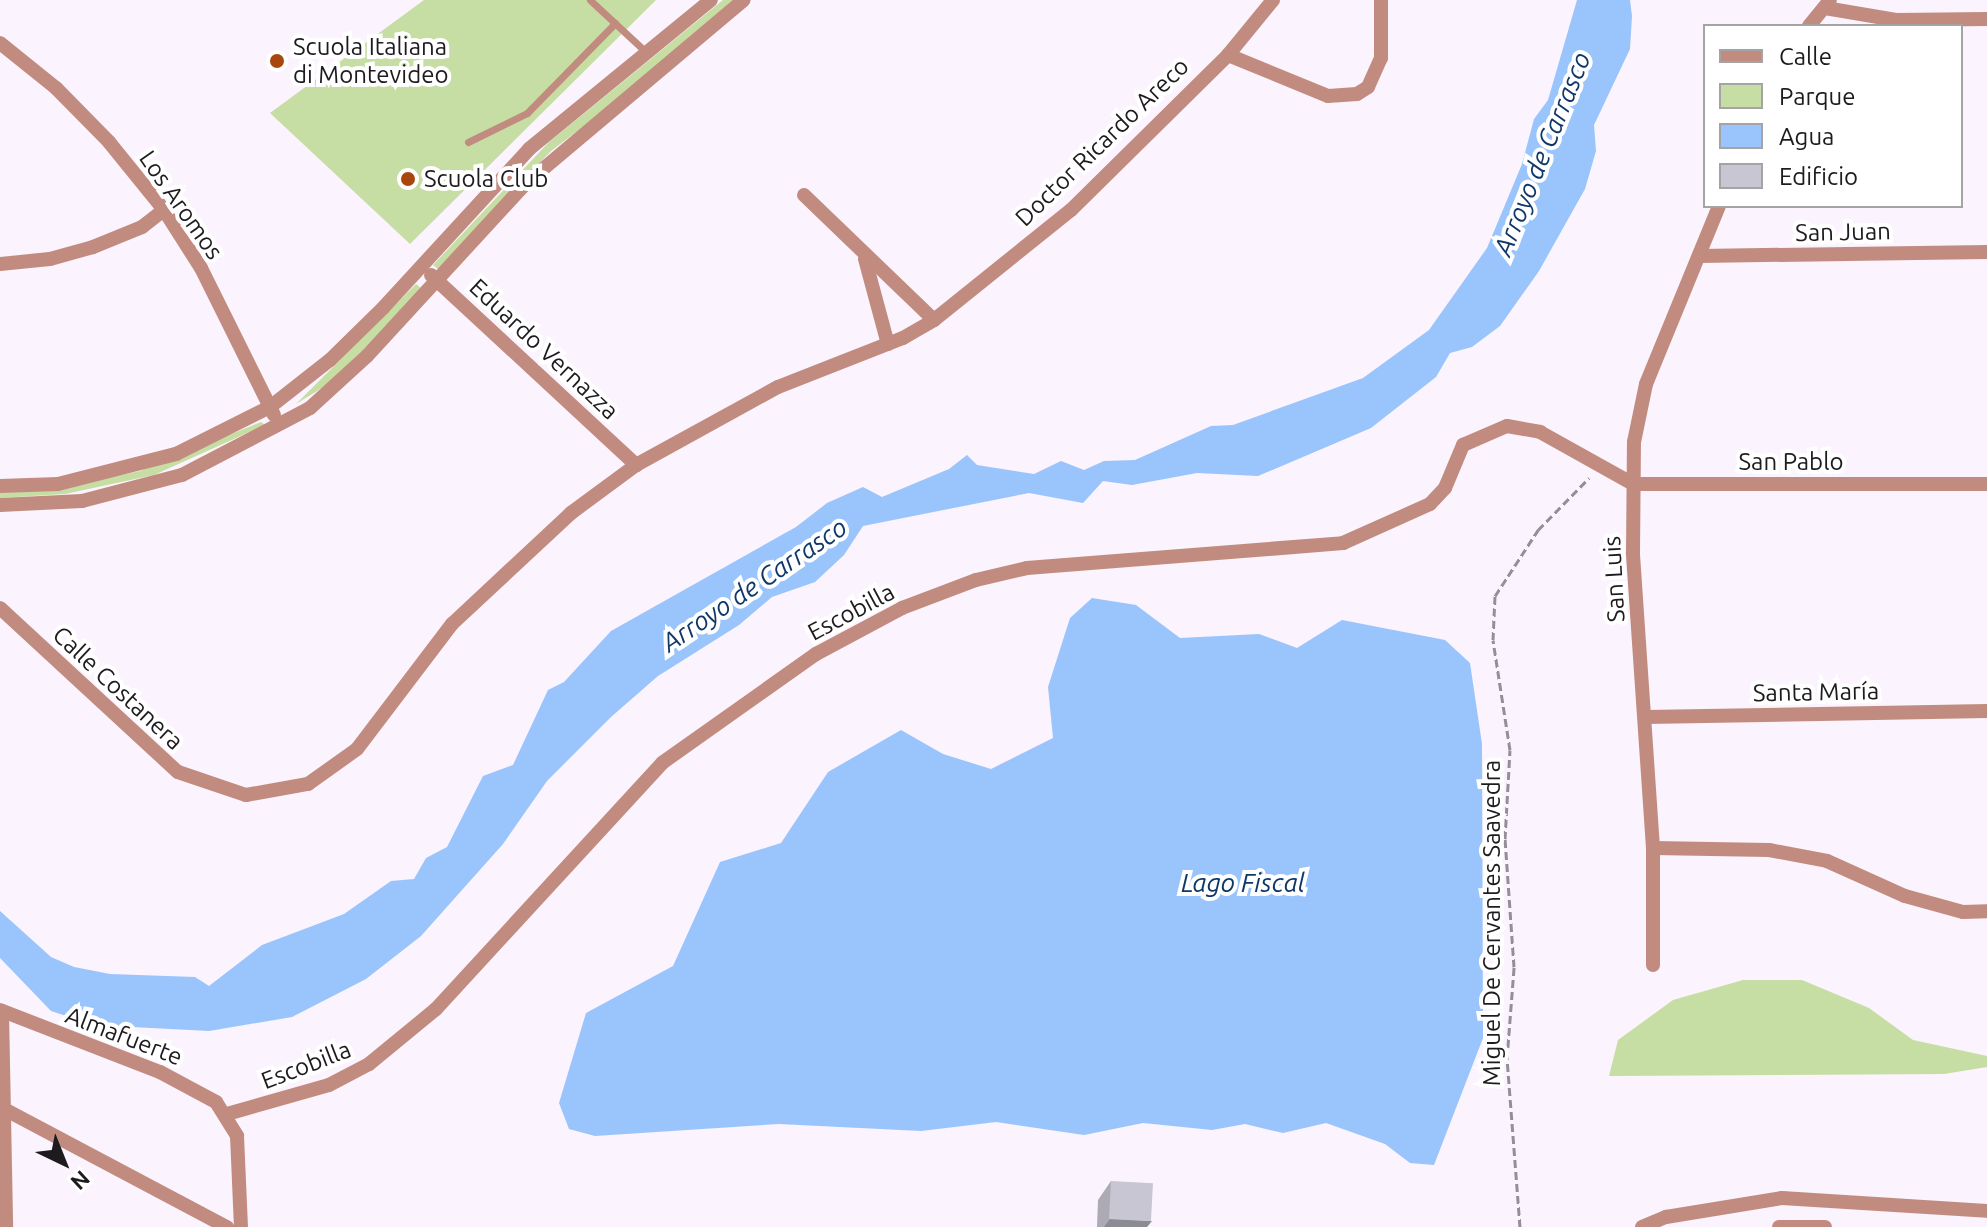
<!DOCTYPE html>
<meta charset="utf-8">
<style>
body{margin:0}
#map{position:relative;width:1987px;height:1227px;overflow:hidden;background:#fbf3fd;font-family:Ubuntu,sans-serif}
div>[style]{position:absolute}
.green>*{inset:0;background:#c6dda3}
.water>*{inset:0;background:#9ac4fc}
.path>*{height:3px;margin-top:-1.5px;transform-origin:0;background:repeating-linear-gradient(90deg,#948f96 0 8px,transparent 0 12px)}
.service>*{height:7px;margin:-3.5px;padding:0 3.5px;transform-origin:3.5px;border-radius:3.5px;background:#c18c7f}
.minor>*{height:14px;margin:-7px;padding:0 7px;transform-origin:7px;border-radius:7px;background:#c18c7f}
.wall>*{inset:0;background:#abaab5}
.shaded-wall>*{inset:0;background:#8b8b93}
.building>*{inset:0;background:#c7c6d2;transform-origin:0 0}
.dots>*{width:22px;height:22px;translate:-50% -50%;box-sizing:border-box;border:4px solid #fff;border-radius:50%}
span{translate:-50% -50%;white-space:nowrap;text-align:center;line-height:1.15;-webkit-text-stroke:8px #fff;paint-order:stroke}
.poi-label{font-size:24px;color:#1e1b1f}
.left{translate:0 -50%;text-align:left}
.street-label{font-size:24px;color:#1e1b1f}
.water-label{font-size:26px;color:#0f3869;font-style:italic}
.legend{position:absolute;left:1703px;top:24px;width:260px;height:184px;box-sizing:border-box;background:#fff;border:2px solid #a5a4a5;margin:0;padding:10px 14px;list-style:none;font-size:24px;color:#1e1b1f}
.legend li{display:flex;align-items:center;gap:16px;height:40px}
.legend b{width:40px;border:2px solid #a5a4a5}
.north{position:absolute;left:24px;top:1123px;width:80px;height:80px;-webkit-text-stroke:6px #fff;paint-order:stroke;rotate:137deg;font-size:22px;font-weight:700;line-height:32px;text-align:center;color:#1e1b1f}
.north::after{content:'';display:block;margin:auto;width:28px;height:36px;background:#1e1b1f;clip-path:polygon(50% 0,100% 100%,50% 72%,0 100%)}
</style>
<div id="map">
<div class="green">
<div style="clip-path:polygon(424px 0,656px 0,410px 244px,270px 113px)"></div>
<div style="clip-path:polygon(723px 0,734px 0,646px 79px,551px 151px,438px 269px,433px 265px,549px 142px)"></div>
<div style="clip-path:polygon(416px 284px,421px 288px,406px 307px,333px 381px,296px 404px)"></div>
<div style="clip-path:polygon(261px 422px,265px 425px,154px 475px,65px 494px,0 498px,0 490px,67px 486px,140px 471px)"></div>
<div style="clip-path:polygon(1743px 980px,1802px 980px,1869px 1008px,1913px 1040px,1987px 1056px,1987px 1067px,1944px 1074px,1609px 1076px,1618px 1040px,1673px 1000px)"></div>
</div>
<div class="water">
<div style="clip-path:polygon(1577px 0,1630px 0,1632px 16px,1630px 49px,1594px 125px,1596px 151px,1585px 189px,1539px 271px,1500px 326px,1472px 347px,1450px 353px,1436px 377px,1371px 428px,1258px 476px,1197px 473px,1132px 485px,1103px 481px,1083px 503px,1029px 493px,863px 526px,844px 555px,815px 582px,772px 597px,739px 625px,658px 676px,611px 717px,547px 781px,503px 844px,421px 936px,366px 979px,292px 1017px,209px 1031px,94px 1025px,51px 1011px,0 958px,0 911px,51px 957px,74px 967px,110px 974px,195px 977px,209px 986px,262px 945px,344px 914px,391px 881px,414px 879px,426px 858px,447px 847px,483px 776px,513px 765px,548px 690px,564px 682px,611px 631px,796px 527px,827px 503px,863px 487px,882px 497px,949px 469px,967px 455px,977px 465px,1034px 474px,1061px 461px,1084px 470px,1104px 461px,1135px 460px,1211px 426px,1233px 425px,1363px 378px,1429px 330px,1487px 248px,1522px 164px,1534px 119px,1548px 100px)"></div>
<div style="clip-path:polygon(1092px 598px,1136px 605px,1180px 638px,1259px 634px,1297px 648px,1342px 620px,1445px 640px,1470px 663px,1482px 744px,1483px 1038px,1434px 1165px,1410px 1163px,1385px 1144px,1326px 1123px,1283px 1133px,1245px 1124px,1212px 1130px,1143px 1123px,1084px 1135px,996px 1122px,921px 1131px,779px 1124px,595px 1136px,569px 1129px,559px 1103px,586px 1013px,673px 966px,720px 862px,781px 843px,828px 772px,901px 730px,943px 754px,991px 769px,1053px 738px,1048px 687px,1070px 618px)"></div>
</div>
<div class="path">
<div style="left:1520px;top:1227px;width:169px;rotate:-94.4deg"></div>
<div style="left:1507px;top:1059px;width:92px;rotate:-85.6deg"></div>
<div style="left:1514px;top:967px;width:128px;rotate:-94deg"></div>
<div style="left:1505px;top:839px;width:89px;rotate:-86.8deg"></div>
<div style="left:1510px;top:750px;width:111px;rotate:-98.8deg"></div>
<div style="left:1493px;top:640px;width:44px;rotate:-87.4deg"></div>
<div style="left:1495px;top:596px;width:79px;rotate:-56.9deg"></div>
<div style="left:1538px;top:530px;width:73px;rotate:-45.6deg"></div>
</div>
<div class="service">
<div style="left:590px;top:0;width:78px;rotate:42.9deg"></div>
<div style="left:468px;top:142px;width:66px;rotate:-26.2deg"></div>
<div style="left:527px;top:113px;width:126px;rotate:-45.6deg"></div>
</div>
<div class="minor">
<div style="left:1825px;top:8px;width:72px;rotate:9.6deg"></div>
<div style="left:1896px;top:20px;width:91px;rotate:-0.6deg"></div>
<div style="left:1809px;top:26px;width:33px;rotate:-51deg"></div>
<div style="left:0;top:43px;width:72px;rotate:38.8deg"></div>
<div style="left:56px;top:88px;width:76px;rotate:45.5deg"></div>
<div style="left:109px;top:142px;width:87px;rotate:51deg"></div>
<div style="left:164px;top:210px;width:69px;rotate:57.5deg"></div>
<div style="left:201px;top:268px;width:164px;rotate:63.6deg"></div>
<div style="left:1228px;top:55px;width:108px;rotate:22.3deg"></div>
<div style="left:1328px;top:96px;width:29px;rotate:-4deg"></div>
<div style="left:1357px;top:94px;width:13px;rotate:-32deg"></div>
<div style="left:1368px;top:87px;width:32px;rotate:-66deg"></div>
<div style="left:1381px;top:58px;width:58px;rotate:-90deg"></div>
<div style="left:804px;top:195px;width:180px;rotate:43.9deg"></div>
<div style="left:1699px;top:256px;width:288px;rotate:-0.8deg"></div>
<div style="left:865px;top:259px;width:88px;rotate:74.9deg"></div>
<div style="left:0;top:264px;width:50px;rotate:-5.7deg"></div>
<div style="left:50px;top:259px;width:45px;rotate:-15.6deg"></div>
<div style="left:93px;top:247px;width:53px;rotate:-22.2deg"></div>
<div style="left:142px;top:227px;width:28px;rotate:-38deg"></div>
<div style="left:431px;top:275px;width:280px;rotate:42.8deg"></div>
<div style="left:0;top:486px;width:58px;rotate:-2deg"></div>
<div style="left:58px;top:484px;width:122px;rotate:-14.3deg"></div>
<div style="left:176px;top:454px;width:105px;rotate:-26.6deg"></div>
<div style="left:270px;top:407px;width:76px;rotate:-38.1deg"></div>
<div style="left:330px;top:360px;width:74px;rotate:-44.5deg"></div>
<div style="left:383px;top:308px;width:216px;rotate:-47.4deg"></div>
<div style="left:529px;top:149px;width:235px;rotate:-39.3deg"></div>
<div style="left:0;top:505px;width:82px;rotate:-2.8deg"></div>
<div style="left:82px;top:501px;width:103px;rotate:-14.6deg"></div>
<div style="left:182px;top:475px;width:144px;rotate:-27.6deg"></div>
<div style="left:310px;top:408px;width:77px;rotate:-42.4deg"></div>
<div style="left:367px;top:356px;width:232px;rotate:-47.4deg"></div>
<div style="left:524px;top:185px;width:287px;rotate:-40.1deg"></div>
<div style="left:0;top:608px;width:242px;rotate:42.7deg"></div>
<div style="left:178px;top:772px;width:72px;rotate:18.7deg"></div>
<div style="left:246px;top:795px;width:63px;rotate:-10.1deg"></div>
<div style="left:308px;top:784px;width:60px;rotate:-35.5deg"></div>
<div style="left:357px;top:749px;width:157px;rotate:-52.8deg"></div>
<div style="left:452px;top:624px;width:163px;rotate:-43deg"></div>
<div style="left:571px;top:513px;width:81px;rotate:-36.4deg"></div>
<div style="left:636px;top:465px;width:162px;rotate:-28.8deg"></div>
<div style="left:778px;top:387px;width:134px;rotate:-21.4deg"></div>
<div style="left:903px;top:338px;width:36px;rotate:-30deg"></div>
<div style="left:934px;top:320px;width:176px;rotate:-38.8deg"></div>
<div style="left:1071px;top:210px;width:221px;rotate:-44.6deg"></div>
<div style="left:1228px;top:55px;width:71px;rotate:-50.7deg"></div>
<div style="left:1646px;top:717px;width:341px;rotate:-1deg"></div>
<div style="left:1653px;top:848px;width:116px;rotate:1deg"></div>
<div style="left:1769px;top:850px;width:59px;rotate:10.7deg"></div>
<div style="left:1827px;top:861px;width:85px;rotate:24.2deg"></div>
<div style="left:1905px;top:896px;width:60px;rotate:15.4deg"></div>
<div style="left:1963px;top:912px;width:24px;rotate:-2deg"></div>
<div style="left:1653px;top:965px;width:117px;rotate:-90deg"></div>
<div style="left:1653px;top:848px;width:296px;rotate:-93.9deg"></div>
<div style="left:1633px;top:553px;width:111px;rotate:-89.5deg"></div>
<div style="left:1634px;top:442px;width:59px;rotate:-78.3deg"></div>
<div style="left:1646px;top:384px;width:192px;rotate:-67.7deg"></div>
<div style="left:0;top:1010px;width:172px;rotate:21.2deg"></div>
<div style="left:160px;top:1072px;width:64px;rotate:28.2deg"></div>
<div style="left:216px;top:1102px;width:40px;rotate:58deg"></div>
<div style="left:237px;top:1136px;width:91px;rotate:87.5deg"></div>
<div style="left:2px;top:1011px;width:216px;rotate:88.9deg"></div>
<div style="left:2px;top:1108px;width:255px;rotate:27.9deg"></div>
<div style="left:227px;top:1114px;width:106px;rotate:-15.9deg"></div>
<div style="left:329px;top:1085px;width:45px;rotate:-27.7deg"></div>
<div style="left:369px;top:1064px;width:87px;rotate:-39.4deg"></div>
<div style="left:436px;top:1009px;width:334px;rotate:-47.4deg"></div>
<div style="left:662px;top:763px;width:189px;rotate:-35.3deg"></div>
<div style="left:816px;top:654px;width:98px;rotate:-28.1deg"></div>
<div style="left:902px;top:608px;width:79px;rotate:-20.7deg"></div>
<div style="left:976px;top:580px;width:52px;rotate:-13.2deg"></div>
<div style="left:1027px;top:568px;width:317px;rotate:-4.5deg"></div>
<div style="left:1343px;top:543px;width:95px;rotate:-24.1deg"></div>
<div style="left:1430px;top:504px;width:22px;rotate:-47deg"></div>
<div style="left:1445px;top:488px;width:47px;rotate:-67.3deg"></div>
<div style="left:1463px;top:445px;width:48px;rotate:-23.4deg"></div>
<div style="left:1507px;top:426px;width:34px;rotate:10deg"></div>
<div style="left:1540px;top:432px;width:107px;rotate:29.2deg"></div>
<div style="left:1633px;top:484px;width:354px"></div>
<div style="left:1642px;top:1227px;width:26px;rotate:-23deg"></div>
<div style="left:1666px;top:1217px;width:118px;rotate:-9.3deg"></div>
<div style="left:1782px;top:1198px;width:205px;rotate:3.6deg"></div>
<div style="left:1779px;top:1227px;width:46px"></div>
</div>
<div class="wall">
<div style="clip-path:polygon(1111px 1181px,1147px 1227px,1097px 1227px,1098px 1200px)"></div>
</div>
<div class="shaded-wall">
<div style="clip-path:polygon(1110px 1219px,1152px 1221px,1147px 1227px,1104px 1227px)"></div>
</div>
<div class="building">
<div style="left:1111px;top:1181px;width:42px;height:38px;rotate:3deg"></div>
</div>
<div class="dots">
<div style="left:277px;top:61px;background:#a9460e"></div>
<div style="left:408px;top:179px;background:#a9460e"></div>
</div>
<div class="poi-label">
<span class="left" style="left:293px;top:61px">Scuola Italiana<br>di Montevideo</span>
<span class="left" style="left:424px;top:179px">Scuola Club</span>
</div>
<div class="street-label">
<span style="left:1102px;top:142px;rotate:-44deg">Doctor Ricardo Areco</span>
<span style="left:181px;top:205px;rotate:55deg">Los Aromos</span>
<span style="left:1843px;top:232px;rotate:-1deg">San Juan</span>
<span style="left:544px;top:349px;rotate:43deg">Eduardo Vernazza</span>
<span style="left:1791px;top:462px">San Pablo</span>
<span style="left:1614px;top:579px;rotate:-93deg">San Luis</span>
<span style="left:851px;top:612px;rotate:-28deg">Escobilla</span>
<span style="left:118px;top:688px;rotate:43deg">Calle Costanera</span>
<span style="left:1816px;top:692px;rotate:-1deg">Santa María</span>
<span style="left:1492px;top:923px;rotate:-90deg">Miguel De Cervantes Saavedra</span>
<span style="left:124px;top:1036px;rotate:21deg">Almafuerte</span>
<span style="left:306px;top:1065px;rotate:-21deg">Escobilla</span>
</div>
<div class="water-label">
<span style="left:1542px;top:154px;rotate:-68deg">Arroyo de Carrasco</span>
<span style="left:754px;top:585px;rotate:-34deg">Arroyo de Carrasco</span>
<span style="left:1243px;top:883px">Lago Fiscal</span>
</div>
<ul class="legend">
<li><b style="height:10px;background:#c18c7f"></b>Calle</li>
<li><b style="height:22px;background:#c6dda3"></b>Parque</li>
<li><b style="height:22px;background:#9ac4fc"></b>Agua</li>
<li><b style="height:22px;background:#c7c6d2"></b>Edificio</li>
</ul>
<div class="north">N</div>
</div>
